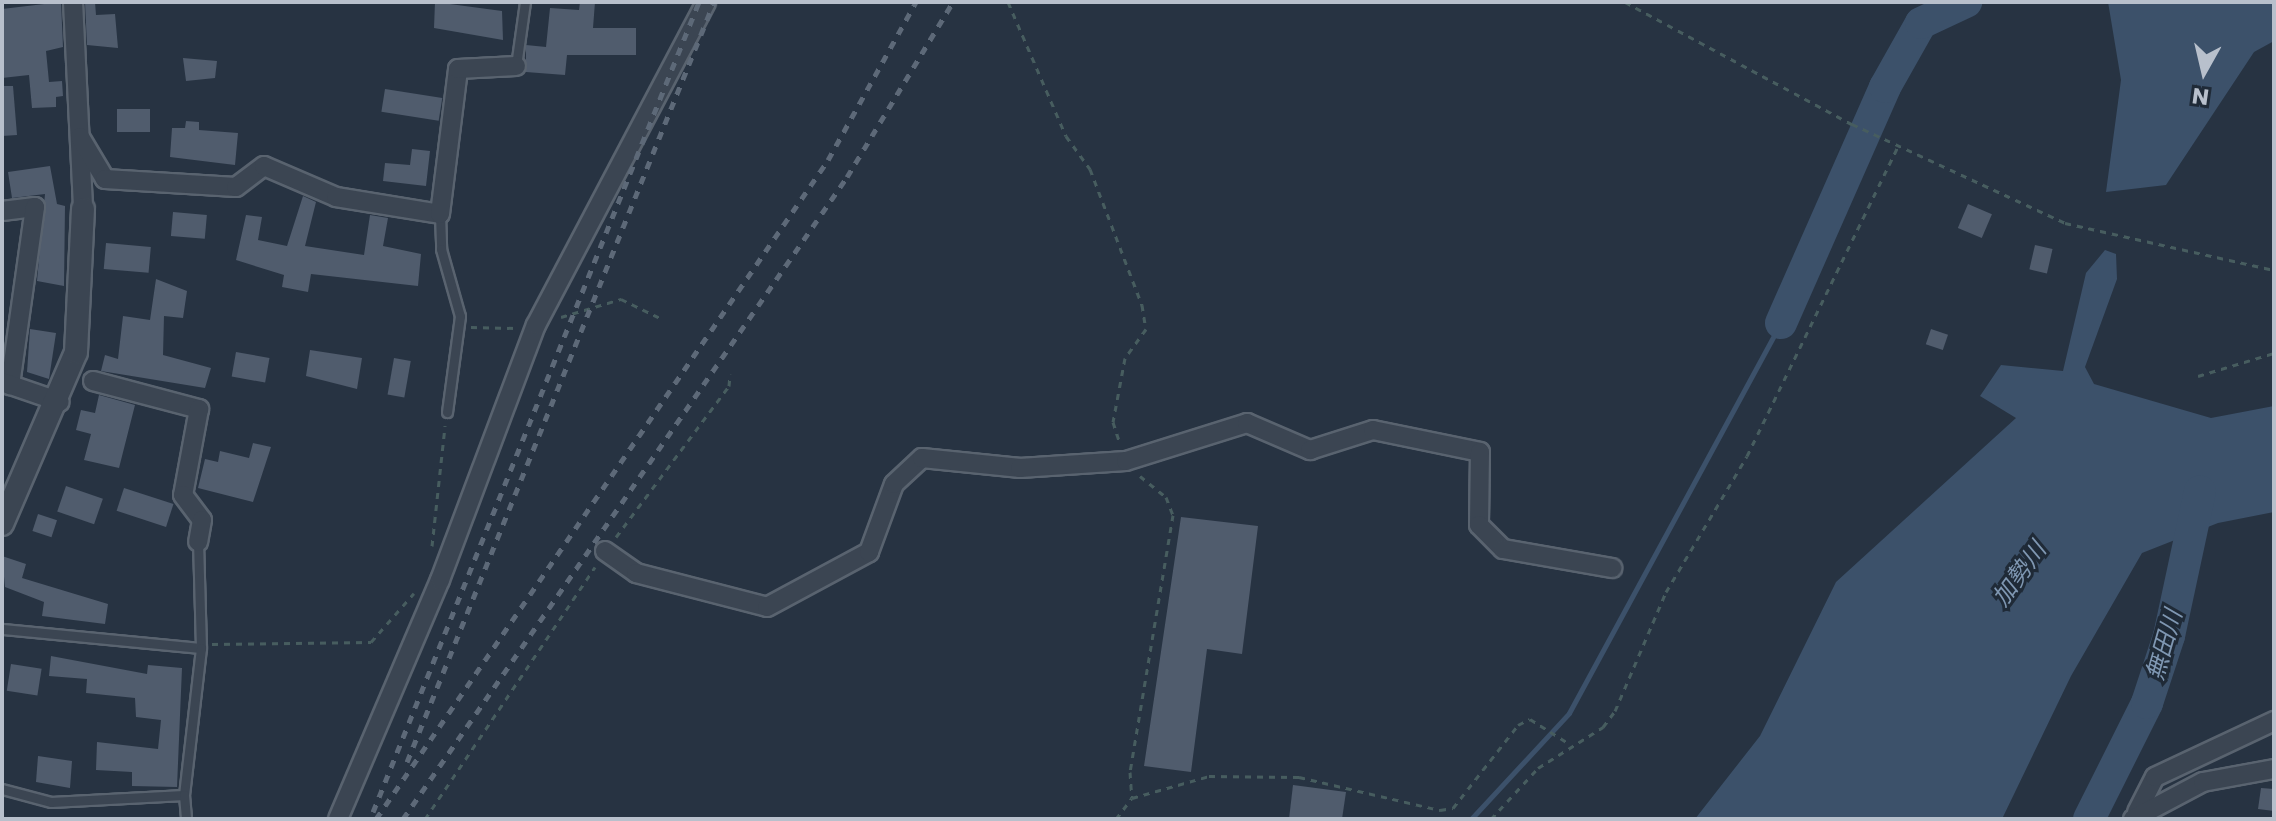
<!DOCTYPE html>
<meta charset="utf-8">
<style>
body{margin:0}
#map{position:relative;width:2276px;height:821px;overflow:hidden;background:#273342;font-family:Poppins,"Noto Sans JP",sans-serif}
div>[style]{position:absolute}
.water>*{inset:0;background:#3c516a}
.stream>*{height:5px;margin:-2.5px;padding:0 2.5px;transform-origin:2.5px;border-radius:2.5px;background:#3c516a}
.river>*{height:32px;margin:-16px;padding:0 16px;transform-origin:16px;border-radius:16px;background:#3c516a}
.building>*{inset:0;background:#505c6d;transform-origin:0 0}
.path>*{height:3px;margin-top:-1.5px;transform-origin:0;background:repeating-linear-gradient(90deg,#475d5f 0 6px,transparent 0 12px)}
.roads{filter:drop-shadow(2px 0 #59636f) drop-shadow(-2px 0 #59636f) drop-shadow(0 2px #59636f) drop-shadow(0 -2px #59636f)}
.service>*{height:9px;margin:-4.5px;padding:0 4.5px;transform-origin:4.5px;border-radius:4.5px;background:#3b4552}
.minor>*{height:18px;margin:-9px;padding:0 9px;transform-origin:9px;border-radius:9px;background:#3b4552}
.tertiary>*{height:22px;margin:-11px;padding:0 11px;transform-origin:11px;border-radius:11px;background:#3b4552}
.rail>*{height:5px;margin-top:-2.5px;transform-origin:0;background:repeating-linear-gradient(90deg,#5d6978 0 8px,transparent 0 16px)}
span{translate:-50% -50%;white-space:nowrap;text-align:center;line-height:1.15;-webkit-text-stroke:6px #1f2a37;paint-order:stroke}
.water-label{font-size:24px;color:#7f97b2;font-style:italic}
.frame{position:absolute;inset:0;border:4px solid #b8c0cc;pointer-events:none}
.north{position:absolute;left:2164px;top:32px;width:80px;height:80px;-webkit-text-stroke:6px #1f2a37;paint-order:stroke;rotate:188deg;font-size:22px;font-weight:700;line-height:32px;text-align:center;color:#b8c0cc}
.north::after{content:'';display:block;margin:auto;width:28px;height:36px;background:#b8c0cc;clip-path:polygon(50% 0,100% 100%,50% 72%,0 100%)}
</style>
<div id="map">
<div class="water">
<div style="clip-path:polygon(2108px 2px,2274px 2px,2274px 41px,2254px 52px,2166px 185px,2106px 192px,2121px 80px)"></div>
<div style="clip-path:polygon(2105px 250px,2116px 254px,2117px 279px,2085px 367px,2094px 384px,2211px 418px,2274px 406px,2274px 512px,2218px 523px,2142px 553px,2071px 676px,2002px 819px,1695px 819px,1760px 736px,1836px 582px,2016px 418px,1980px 396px,2001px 365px,2063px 371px,2086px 273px)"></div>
</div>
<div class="stream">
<div style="left:1471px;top:819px;width:144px;rotate:-47.2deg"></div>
<div style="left:1569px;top:713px;width:444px;rotate:-61.5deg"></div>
</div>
<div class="river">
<div style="left:1781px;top:323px;width:258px;rotate:-66.2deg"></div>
<div style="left:1885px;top:87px;width:73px;rotate:-60.6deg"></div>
<div style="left:1921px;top:23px;width:50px;rotate:-25deg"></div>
<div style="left:2089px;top:819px;width:130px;rotate:-63.4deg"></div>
<div style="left:2147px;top:703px;width:71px;rotate:-71.8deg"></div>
<div style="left:2169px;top:636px;width:148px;rotate:-77.9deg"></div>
</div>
<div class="building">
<div style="clip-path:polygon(61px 2px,63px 47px,46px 51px,49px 82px,62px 81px,63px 96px,56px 97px,56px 107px,32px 108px,29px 75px,2px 78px,2px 9px)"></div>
<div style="clip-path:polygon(85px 2px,95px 2px,96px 15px,115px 14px,118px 48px,87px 45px)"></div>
<div style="clip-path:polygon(435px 2px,502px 11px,503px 40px,434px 28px)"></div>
<div style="clip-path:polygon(580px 2px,595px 2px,593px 28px,636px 28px,636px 55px,567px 55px,565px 75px,526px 72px,526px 45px,546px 47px,550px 8px,579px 10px)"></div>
<div style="clip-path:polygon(183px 58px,217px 61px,215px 78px,186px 81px)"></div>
<div style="clip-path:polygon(2px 86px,13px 86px,17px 135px,2px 136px)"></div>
<div style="left:385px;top:89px;width:58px;height:23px;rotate:9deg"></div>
<div style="left:117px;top:109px;width:33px;height:23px"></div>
<div style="clip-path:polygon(186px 121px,199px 122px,199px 130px,238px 133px,235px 165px,170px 157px,172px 128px,185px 128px)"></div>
<div style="clip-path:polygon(412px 149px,430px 151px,426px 186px,383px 181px,385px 163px,410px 165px)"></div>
<div style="clip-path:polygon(50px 166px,57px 204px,65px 206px,64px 286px,37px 281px,45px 194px,12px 198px,8px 172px)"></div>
<div style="clip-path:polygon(303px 196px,316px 202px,305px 246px,364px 255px,370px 215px,388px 218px,383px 246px,421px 254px,418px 286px,311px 274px,308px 292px,282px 287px,284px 275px,236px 260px,246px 215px,262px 217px,258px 240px,287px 246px)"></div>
<div style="left:1968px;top:204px;width:26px;height:26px;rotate:23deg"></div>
<div style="left:173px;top:212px;width:34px;height:24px;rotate:5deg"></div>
<div style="left:106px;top:243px;width:45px;height:26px;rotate:5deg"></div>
<div style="left:2035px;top:245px;width:18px;height:25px;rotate:13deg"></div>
<div style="clip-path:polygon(156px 279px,187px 291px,183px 318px,164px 316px,163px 355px,211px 368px,205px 388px,101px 371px,105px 355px,118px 359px,123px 316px,150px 320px)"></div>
<div style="clip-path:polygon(30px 329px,56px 333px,49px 379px,27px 372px)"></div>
<div style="left:1931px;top:329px;width:18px;height:16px;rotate:19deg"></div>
<div style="clip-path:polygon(310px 350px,362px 358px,357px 389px,306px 376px)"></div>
<div style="left:236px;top:352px;width:34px;height:25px;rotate:10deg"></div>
<div style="left:394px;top:358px;width:17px;height:37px;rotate:10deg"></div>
<div style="clip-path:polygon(99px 395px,135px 405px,119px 468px,84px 460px,91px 434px,76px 430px,81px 410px,95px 413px)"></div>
<div style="clip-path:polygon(253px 443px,271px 447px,253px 502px,198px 488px,205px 459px,218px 462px,220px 451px,249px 458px)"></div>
<div style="left:66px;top:486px;width:39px;height:27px;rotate:19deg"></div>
<div style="left:124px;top:488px;width:52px;height:24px;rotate:18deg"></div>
<div style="left:38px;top:514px;width:20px;height:18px;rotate:18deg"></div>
<div style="clip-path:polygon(1181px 517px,1258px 526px,1242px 654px,1207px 649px,1191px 772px,1144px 766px)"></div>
<div style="clip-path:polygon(2px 556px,26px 564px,22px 578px,108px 604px,105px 624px,42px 616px,44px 602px,5px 587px)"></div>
<div style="clip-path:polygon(51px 656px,147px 674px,148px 665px,182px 668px,177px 787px,132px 786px,132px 772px,96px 770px,97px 742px,158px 749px,161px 720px,136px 717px,135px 698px,86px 693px,87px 679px,49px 676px)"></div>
<div style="left:11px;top:664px;width:31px;height:27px;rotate:9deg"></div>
<div style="clip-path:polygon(38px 756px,72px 761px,70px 788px,36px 782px)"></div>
<div style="clip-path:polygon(1293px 785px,1346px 792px,1342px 819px,1289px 819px)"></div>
<div style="clip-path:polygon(2261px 788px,2274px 789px,2274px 811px,2258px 809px)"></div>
</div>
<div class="path">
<div style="left:1008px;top:2px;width:146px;rotate:66.6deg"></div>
<div style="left:1066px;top:136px;width:41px;rotate:54deg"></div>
<div style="left:1090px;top:169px;width:146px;rotate:69.1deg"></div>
<div style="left:1142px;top:305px;width:24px;rotate:81deg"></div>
<div style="left:1146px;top:329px;width:36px;rotate:126deg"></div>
<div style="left:1125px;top:358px;width:65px;rotate:100.6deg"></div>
<div style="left:1113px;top:422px;width:22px;rotate:72deg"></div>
<div style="left:1625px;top:2px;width:258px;rotate:28.3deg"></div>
<div style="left:1852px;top:124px;width:235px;rotate:24.9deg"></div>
<div style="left:2065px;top:223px;width:214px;rotate:12.7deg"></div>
<div style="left:561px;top:317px;width:63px;rotate:-16.7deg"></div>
<div style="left:621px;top:299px;width:46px;rotate:26deg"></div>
<div style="left:471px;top:327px;width:44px;rotate:1.3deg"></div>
<div style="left:2198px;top:376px;width:79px;rotate:-16.8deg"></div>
<div style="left:1140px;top:476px;width:33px;rotate:39deg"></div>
<div style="left:1166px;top:497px;width:19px;rotate:69deg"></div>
<div style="left:1173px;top:515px;width:261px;rotate:99.5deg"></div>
<div style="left:1130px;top:772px;width:26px;rotate:86deg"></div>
<div style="left:1132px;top:798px;width:80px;rotate:-15.9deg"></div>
<div style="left:1209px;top:776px;width:90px;rotate:0.6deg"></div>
<div style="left:1299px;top:777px;width:145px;rotate:13.2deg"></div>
<div style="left:1440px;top:810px;width:13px;rotate:-9deg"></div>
<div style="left:1453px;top:808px;width:105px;rotate:-51.9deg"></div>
<div style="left:1518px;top:725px;width:13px;rotate:-27deg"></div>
<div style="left:1530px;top:719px;width:45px;rotate:32.3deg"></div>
<div style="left:616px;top:537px;width:189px;rotate:-53.2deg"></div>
<div style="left:729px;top:386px;width:12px;rotate:-85deg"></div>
<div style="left:432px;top:546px;width:121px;rotate:-83.8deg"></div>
<div style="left:212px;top:644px;width:159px;rotate:-0.7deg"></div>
<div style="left:371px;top:642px;width:65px;rotate:-48.7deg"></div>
<div style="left:425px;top:819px;width:304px;rotate:-56deg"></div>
<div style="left:1116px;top:819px;width:26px;rotate:-53deg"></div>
<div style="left:1491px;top:819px;width:69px;rotate:-47.3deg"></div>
<div style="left:1538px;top:768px;width:77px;rotate:-32.2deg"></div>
<div style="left:1603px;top:727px;width:20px;rotate:-53deg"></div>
<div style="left:1615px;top:711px;width:129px;rotate:-66.8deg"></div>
<div style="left:1666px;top:592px;width:158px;rotate:-59.2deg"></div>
<div style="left:1747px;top:456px;width:346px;rotate:-64deg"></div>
</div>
<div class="roads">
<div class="service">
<div style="left:516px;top:66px;width:65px;rotate:-82deg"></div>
<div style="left:440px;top:214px;width:35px;rotate:88deg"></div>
<div style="left:441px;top:249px;width:70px;rotate:74.2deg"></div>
<div style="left:460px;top:316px;width:97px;rotate:97.7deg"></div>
<div style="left:2px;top:629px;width:200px;rotate:5.5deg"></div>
<div style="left:201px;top:648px;width:106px;rotate:-91.6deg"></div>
<div style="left:2px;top:789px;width:51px;rotate:14.9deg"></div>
<div style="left:51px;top:802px;width:133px;rotate:-3deg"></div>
<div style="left:184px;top:795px;width:148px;rotate:-83.4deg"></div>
<div style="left:184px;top:795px;width:24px;rotate:85deg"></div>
</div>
<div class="minor">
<div style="left:73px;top:2px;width:207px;rotate:87.2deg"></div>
<div style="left:80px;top:137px;width:49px;rotate:59.2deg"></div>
<div style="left:105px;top:179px;width:131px;rotate:3.5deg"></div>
<div style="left:236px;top:187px;width:35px;rotate:-37deg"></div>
<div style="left:264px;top:166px;width:78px;rotate:23.3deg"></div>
<div style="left:336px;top:197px;width:105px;rotate:9.3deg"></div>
<div style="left:440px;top:214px;width:146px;rotate:-82.9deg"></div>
<div style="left:458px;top:69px;width:58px;rotate:-3deg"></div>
<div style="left:2px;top:211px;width:33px;rotate:-7deg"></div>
<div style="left:35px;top:207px;width:180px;rotate:98deg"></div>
<div style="left:93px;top:381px;width:110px;rotate:14.8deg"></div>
<div style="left:199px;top:409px;width:87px;rotate:100.5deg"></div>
<div style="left:183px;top:495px;width:31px;rotate:53deg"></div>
<div style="left:202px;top:520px;width:22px;rotate:100deg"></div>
<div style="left:2px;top:382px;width:61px;rotate:19deg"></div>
<div style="left:605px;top:551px;width:38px;rotate:35deg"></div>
<div style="left:636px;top:573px;width:135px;rotate:14.5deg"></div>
<div style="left:767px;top:607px;width:116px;rotate:-28.3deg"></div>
<div style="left:869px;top:552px;width:72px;rotate:-69.8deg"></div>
<div style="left:894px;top:484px;width:38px;rotate:-43deg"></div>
<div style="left:922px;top:458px;width:99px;rotate:5.8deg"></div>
<div style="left:1020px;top:468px;width:106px;rotate:-3.8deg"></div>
<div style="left:1126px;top:461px;width:127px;rotate:-17.4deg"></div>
<div style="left:1247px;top:423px;width:69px;rotate:23.2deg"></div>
<div style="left:1310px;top:450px;width:66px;rotate:-17.6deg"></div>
<div style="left:1373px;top:430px;width:109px;rotate:11.6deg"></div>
<div style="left:1480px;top:452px;width:73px;rotate:90.8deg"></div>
<div style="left:1479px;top:525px;width:34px;rotate:45deg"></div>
<div style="left:1503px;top:549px;width:111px;rotate:9.9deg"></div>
<div style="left:2137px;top:812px;width:39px;rotate:-63deg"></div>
<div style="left:2155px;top:777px;width:132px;rotate:-25.2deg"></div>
<div style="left:338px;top:819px;width:260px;rotate:-66.9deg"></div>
<div style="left:440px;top:580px;width:272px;rotate:-69.4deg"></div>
<div style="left:536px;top:325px;width:365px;rotate:-62.2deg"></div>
<div style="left:2133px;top:819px;width:79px;rotate:-27.9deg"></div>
<div style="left:2203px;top:782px;width:72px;rotate:-10.4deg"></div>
</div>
<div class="tertiary">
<div style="left:2px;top:524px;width:187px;rotate:-66.7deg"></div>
<div style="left:76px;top:352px;width:143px;rotate:-87.2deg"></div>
</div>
</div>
<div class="rail">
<div style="left:407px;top:762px;width:820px;rotate:-68deg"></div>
<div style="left:373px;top:812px;width:873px;rotate:-68.08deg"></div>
<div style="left:376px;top:819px;width:799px;rotate:-55.55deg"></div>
<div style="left:828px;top:160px;width:181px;rotate:-60.9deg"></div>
<div style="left:403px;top:819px;width:781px;rotate:-55.33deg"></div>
<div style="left:847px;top:177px;width:205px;rotate:-58.8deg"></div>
</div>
<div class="water-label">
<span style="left:2019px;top:574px;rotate:-54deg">加勢川</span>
<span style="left:2164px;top:645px;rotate:-74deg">無田川</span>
</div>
<div class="frame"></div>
<div class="north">N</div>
</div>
